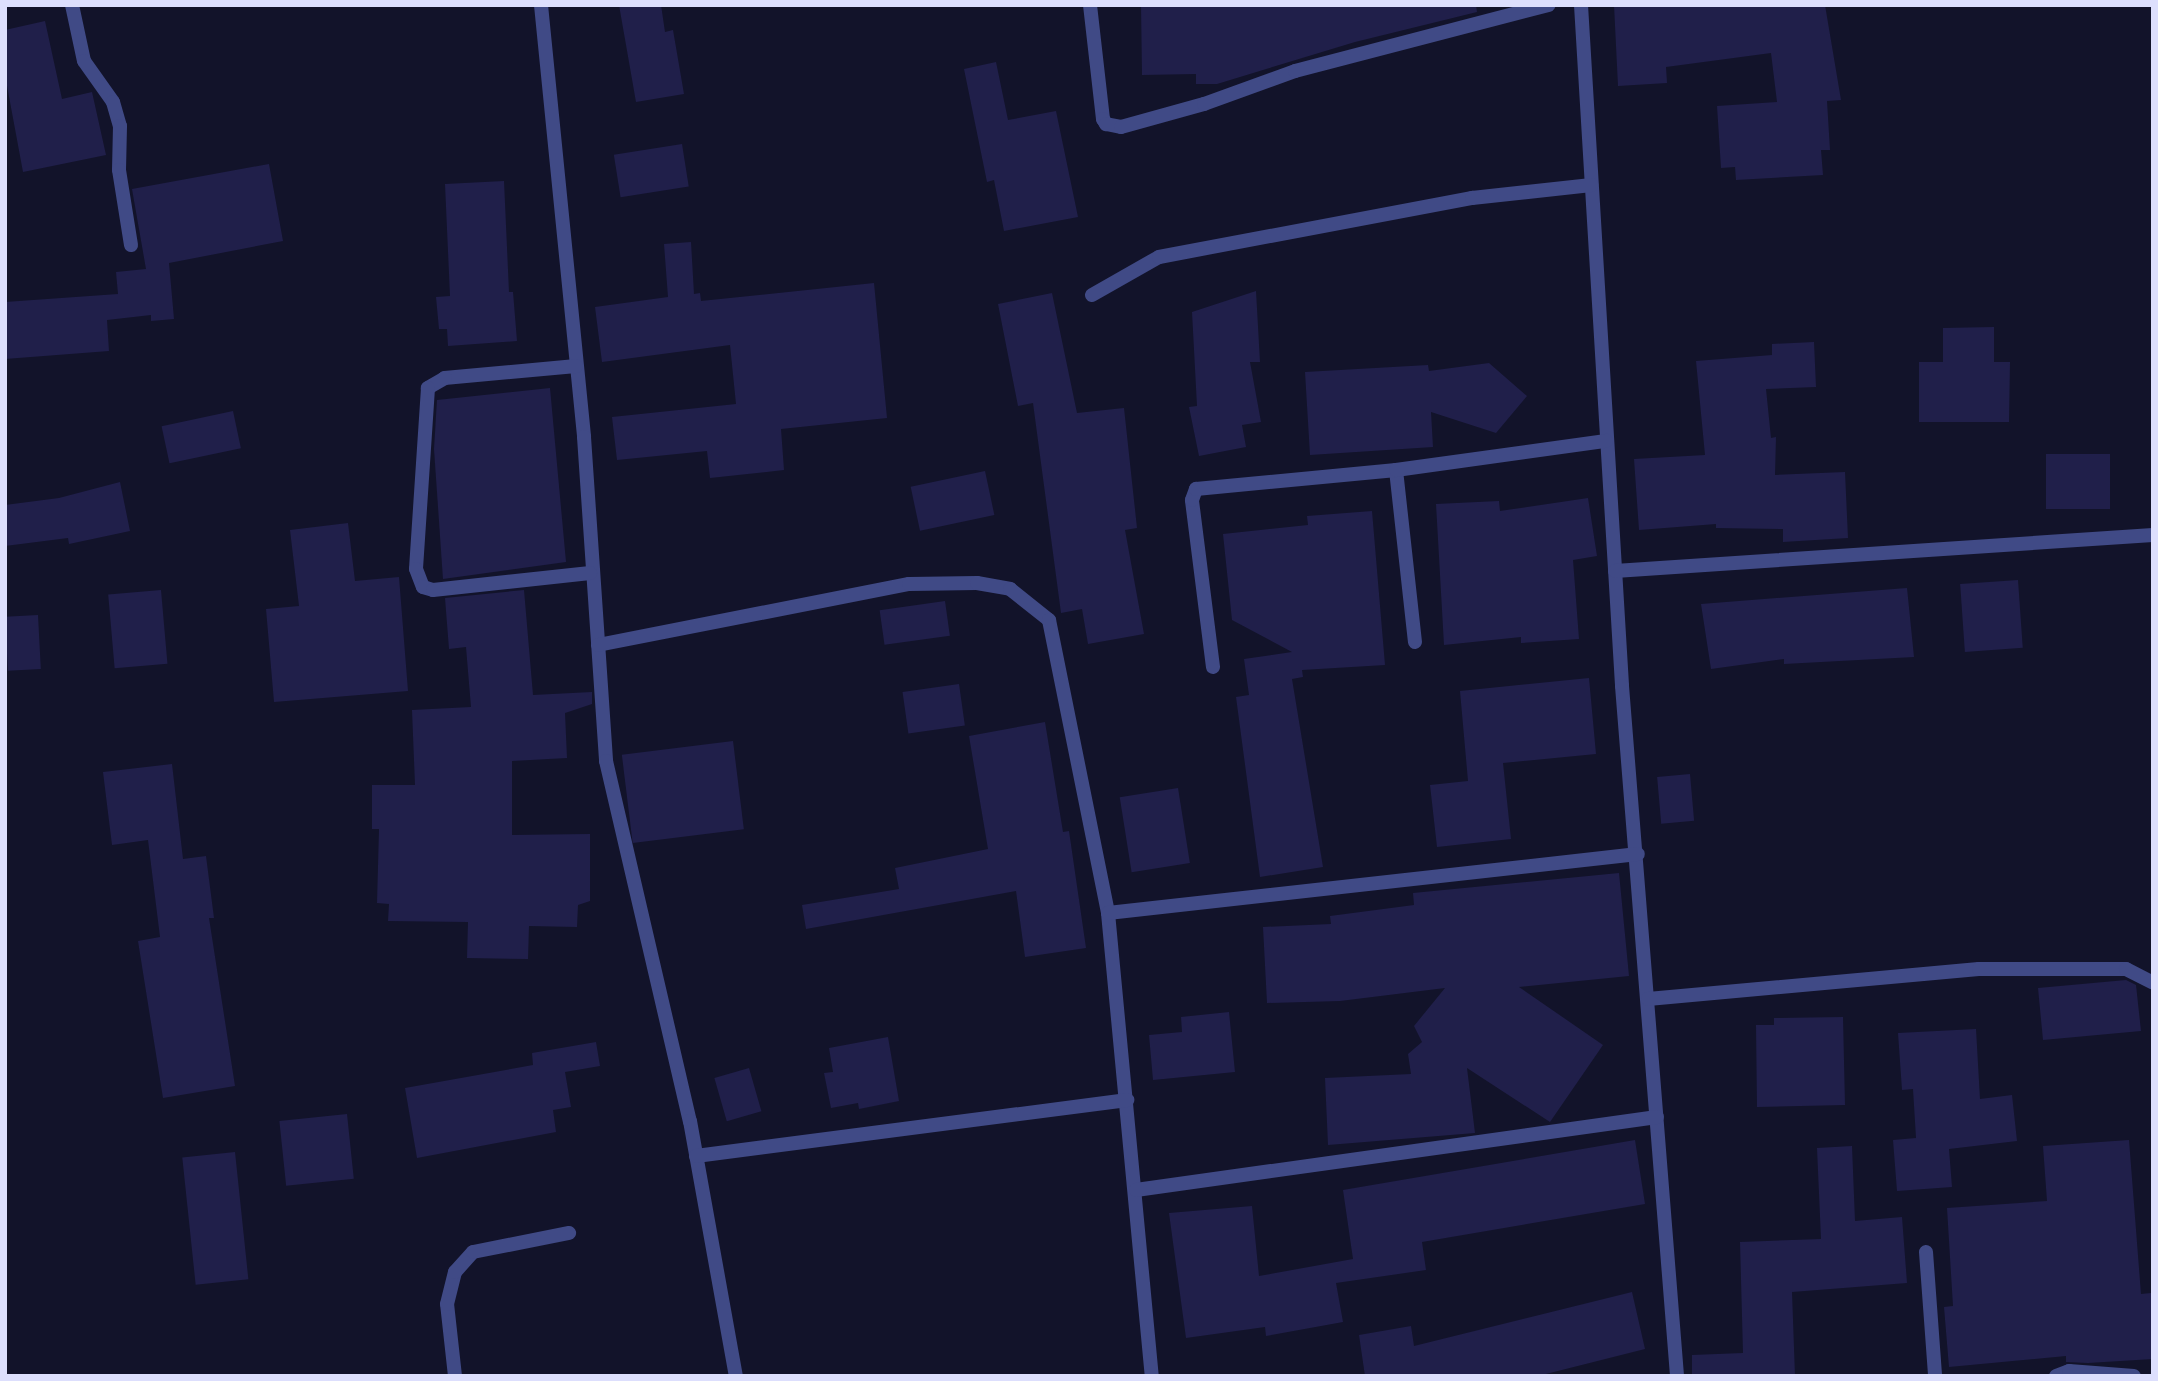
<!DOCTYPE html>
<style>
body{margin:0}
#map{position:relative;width:2158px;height:1381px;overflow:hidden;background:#12132a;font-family:Signika,sans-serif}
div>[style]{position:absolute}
.building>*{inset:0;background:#201f4a;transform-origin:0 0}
.minor>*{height:14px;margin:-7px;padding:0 7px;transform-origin:7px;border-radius:7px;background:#404a86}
span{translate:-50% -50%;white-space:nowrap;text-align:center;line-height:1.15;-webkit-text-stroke:6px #12132a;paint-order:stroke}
.frame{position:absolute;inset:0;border:7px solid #dddffd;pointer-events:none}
</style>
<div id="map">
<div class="building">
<div style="clip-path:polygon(619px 5px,661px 5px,665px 32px,673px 30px,684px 94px,636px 102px)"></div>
<div style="clip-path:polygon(1141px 5px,1476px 5px,1477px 12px,1355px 42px,1217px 84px,1196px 84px,1196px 74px,1142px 75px)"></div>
<div style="clip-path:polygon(1614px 5px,1825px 5px,1841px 100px,1827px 101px,1830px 150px,1821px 150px,1823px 175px,1736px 180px,1735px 167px,1721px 168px,1717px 106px,1777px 102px,1771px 53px,1666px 67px,1667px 83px,1618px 86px)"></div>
<div style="clip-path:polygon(45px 21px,62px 99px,92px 92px,106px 155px,23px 172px,5px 75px,5px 30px)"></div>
<div style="clip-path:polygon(996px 62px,1008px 120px,1056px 111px,1078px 217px,1004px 231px,994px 180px,987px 182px,964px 69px)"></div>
<div style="left:682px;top:144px;width:43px;height:69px;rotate:81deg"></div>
<div style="clip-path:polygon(269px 164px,283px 241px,169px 263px,174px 319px,151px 321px,151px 315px,107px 320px,109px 351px,5px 359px,5px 302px,118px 294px,116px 272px,146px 269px,132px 189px)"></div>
<div style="clip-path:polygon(504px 181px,509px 292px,513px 292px,517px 341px,448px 346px,447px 329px,439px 329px,436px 297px,450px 296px,445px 184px)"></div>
<div style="clip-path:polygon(691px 242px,694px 294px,700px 293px,701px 301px,874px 283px,887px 418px,781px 429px,784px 470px,710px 478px,707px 451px,617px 460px,612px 417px,736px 404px,730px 345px,602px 362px,595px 307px,668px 297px,664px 244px)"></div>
<div style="clip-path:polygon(1256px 291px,1260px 362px,1250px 362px,1261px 422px,1242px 425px,1246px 447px,1199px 456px,1189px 407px,1197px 406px,1192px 312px)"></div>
<div style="clip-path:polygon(1052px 293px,1077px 413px,1124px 408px,1137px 528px,1125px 530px,1144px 634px,1088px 644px,1082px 609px,1061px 613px,1033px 403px,1018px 406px,998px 304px)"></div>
<div style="clip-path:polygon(1994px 327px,1994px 362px,2010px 362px,2009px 422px,1919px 422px,1919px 362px,1943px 362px,1943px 328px)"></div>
<div style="clip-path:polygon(1814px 342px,1816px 387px,1766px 389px,1771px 438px,1776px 437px,1775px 475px,1845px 472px,1848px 538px,1783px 542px,1783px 529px,1716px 528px,1716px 524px,1639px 530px,1634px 459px,1705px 455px,1696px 361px,1772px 355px,1772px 344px)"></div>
<div style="clip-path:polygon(1489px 363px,1527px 396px,1496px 433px,1431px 412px,1433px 447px,1310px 455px,1305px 372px,1428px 365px,1429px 371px)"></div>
<div style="clip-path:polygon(550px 388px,566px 562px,443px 579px,434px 449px,437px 400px)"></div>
<div style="left:233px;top:411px;width:38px;height:73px;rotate:78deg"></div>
<div style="left:2046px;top:454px;width:64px;height:55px"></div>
<div style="left:985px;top:471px;width:45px;height:76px;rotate:78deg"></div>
<div style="clip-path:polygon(120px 482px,130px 531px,69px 544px,68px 538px,5px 546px,5px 505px,59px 498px)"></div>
<div style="clip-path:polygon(1588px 498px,1597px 556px,1573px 560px,1579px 639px,1521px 643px,1521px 637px,1444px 645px,1436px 504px,1499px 501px,1500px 511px)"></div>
<div style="clip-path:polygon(1372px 511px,1385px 665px,1302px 670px,1303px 677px,1292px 679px,1323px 867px,1260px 877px,1236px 697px,1249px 695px,1244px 659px,1292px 652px,1232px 620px,1223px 534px,1308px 525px,1307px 516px)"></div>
<div style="clip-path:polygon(348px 523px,355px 581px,399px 577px,408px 691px,274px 702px,266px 609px,299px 606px,290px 530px)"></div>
<div style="left:2018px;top:580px;width:68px;height:58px;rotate:86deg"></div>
<div style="clip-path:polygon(1907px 588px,1914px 657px,1784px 664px,1784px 659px,1711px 669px,1701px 604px)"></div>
<div style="left:161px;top:590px;width:74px;height:53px;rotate:85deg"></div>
<div style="clip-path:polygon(524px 590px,533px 695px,592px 692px,592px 704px,565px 713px,567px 758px,512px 761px,512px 835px,590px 834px,590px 901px,578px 905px,577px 927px,529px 926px,528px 959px,467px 958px,468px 922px,388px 921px,389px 904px,377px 903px,379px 829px,372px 829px,372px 785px,415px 785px,412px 710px,471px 707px,466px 647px,449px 649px,445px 598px)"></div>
<div style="left:945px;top:601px;width:35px;height:66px;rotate:82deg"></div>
<div style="left:38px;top:615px;width:54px;height:33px;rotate:87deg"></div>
<div style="clip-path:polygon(1589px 678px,1596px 754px,1503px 763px,1511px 839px,1437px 847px,1430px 785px,1468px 781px,1460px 691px)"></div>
<div style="left:959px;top:684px;width:42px;height:57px;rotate:82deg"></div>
<div style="clip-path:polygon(1045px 722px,1063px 832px,1069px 831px,1086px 948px,1025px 957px,1016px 891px,806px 929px,802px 905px,899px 889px,895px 868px,988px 849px,969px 736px)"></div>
<div style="left:733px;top:741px;width:89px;height:112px;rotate:83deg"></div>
<div style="clip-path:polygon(172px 764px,183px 859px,206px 856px,214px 918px,209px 918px,235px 1086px,163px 1098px,138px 941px,160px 937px,148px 840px,112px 845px,103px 772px)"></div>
<div style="left:1690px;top:774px;width:47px;height:33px;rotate:85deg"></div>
<div style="left:1178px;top:788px;width:76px;height:59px;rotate:81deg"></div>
<div style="clip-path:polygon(1619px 873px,1629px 976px,1519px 987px,1603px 1045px,1550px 1122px,1467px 1068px,1475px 1133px,1328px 1145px,1325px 1078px,1411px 1074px,1408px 1054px,1422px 1042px,1414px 1026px,1445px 988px,1340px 1001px,1267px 1003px,1263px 927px,1331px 924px,1330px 916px,1414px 905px,1413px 893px)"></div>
<div style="clip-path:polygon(2126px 980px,2136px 985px,2141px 1031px,2043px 1040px,2038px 988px)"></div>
<div style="clip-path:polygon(1229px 1012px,1235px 1072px,1153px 1080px,1149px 1035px,1182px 1032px,1181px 1017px)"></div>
<div style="clip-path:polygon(1843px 1017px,1845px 1105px,1757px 1107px,1756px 1025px,1774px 1025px,1774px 1018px)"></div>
<div style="clip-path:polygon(1976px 1029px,1980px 1099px,2012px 1095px,2017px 1141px,1949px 1149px,1952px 1187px,1897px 1191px,1893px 1140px,1916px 1138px,1913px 1089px,1902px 1090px,1898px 1033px)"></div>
<div style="clip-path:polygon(888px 1037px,899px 1101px,859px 1109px,858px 1103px,831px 1108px,824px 1073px,833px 1072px,829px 1048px)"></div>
<div style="clip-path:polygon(596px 1042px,600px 1066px,565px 1072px,571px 1107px,553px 1110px,556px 1132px,417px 1158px,405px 1088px,533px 1065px,532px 1053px)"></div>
<div style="left:749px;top:1068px;width:45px;height:36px;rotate:74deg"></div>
<div style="left:347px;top:1114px;width:65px;height:68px;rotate:84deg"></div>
<div style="clip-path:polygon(1635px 1140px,1645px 1204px,1422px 1242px,1426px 1270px,1336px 1283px,1343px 1322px,1266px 1336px,1265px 1327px,1186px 1338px,1169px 1213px,1252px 1206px,1259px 1276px,1353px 1259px,1343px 1190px)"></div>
<div style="clip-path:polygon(2129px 1140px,2141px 1294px,2151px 1293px,2153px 1359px,2088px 1363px,2066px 1362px,2066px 1356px,1949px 1367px,1944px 1307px,1953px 1306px,1947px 1208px,2047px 1201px,2043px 1146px)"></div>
<div style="clip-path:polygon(1852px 1146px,1855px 1221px,1902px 1217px,1907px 1283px,1792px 1292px,1795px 1376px,1692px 1376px,1692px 1355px,1743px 1353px,1740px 1242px,1821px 1239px,1817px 1148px)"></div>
<div style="left:235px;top:1152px;width:128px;height:53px;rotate:84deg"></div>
<div style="clip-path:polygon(1632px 1292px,1645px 1349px,1538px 1376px,1365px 1376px,1359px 1335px,1411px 1326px,1414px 1346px)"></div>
</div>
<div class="minor">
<div style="left:72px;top:5px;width:57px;rotate:77.9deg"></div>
<div style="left:84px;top:61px;width:50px;rotate:54.7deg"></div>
<div style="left:113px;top:102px;width:25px;rotate:74deg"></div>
<div style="left:120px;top:126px;width:44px;rotate:91.3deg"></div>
<div style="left:119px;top:170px;width:76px;rotate:80.9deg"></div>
<div style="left:541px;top:5px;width:434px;rotate:84.3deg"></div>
<div style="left:584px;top:437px;width:325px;rotate:86.1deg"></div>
<div style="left:606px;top:761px;width:370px;rotate:76.9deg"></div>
<div style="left:690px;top:1121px;width:259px;rotate:79.8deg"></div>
<div style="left:1090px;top:5px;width:115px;rotate:83.5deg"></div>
<div style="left:1103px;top:119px;width:6px;rotate:59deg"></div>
<div style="left:1106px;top:124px;width:15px;rotate:11deg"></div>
<div style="left:1121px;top:127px;width:86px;rotate:-15.5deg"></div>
<div style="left:1204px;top:104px;width:97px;rotate:-19.9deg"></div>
<div style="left:1295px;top:71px;width:262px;rotate:-14.6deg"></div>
<div style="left:1581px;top:5px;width:682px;rotate:86.55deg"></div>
<div style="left:1622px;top:686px;width:692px;rotate:85.44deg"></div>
<div style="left:1092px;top:295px;width:77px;rotate:-29.6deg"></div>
<div style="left:1159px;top:257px;width:319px;rotate:-10.7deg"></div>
<div style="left:1472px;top:198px;width:120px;rotate:-6.2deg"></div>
<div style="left:576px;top:366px;width:132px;rotate:174.8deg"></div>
<div style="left:445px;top:378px;width:20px;rotate:150deg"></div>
<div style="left:428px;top:388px;width:181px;rotate:93.8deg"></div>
<div style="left:416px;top:569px;width:19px;rotate:69deg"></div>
<div style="left:423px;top:587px;width:10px;rotate:17deg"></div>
<div style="left:433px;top:590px;width:158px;rotate:-6.2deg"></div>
<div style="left:1396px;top:470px;width:173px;rotate:83.7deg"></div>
<div style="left:1615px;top:571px;width:539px;rotate:-3.83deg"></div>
<div style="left:598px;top:645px;width:317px;rotate:-11.1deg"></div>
<div style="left:909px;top:584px;width:68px;rotate:-0.8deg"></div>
<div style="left:977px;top:583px;width:34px;rotate:10deg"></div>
<div style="left:1010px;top:589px;width:50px;rotate:38.5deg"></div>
<div style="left:1049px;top:620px;width:299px;rotate:78.6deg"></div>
<div style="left:1108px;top:913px;width:465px;rotate:84.6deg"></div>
<div style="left:1213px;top:667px;width:168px;rotate:-97.2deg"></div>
<div style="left:1192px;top:500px;width:12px;rotate:-70deg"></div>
<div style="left:1196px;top:489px;width:201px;rotate:-5.4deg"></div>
<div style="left:1396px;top:470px;width:212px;rotate:-7.9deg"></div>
<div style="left:1108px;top:913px;width:533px;rotate:-6.35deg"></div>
<div style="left:1648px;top:999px;width:332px;rotate:-5.2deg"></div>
<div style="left:1979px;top:969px;width:147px"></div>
<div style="left:2126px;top:969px;width:30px;rotate:27deg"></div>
<div style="left:696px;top:1156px;width:435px;rotate:-7.4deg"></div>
<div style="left:1136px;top:1190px;width:526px;rotate:-7.98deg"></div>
<div style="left:1926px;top:1252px;width:124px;rotate:85.8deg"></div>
<div style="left:455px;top:1376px;width:72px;rotate:-96.3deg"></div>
<div style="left:447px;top:1304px;width:33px;rotate:-76deg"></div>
<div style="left:455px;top:1272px;width:27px;rotate:-48deg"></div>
<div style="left:473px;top:1252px;width:98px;rotate:-11.2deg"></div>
<div style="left:2056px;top:1376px;width:14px;rotate:-21deg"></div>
<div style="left:2069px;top:1371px;width:65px;rotate:4.4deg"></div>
</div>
<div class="frame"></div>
</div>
